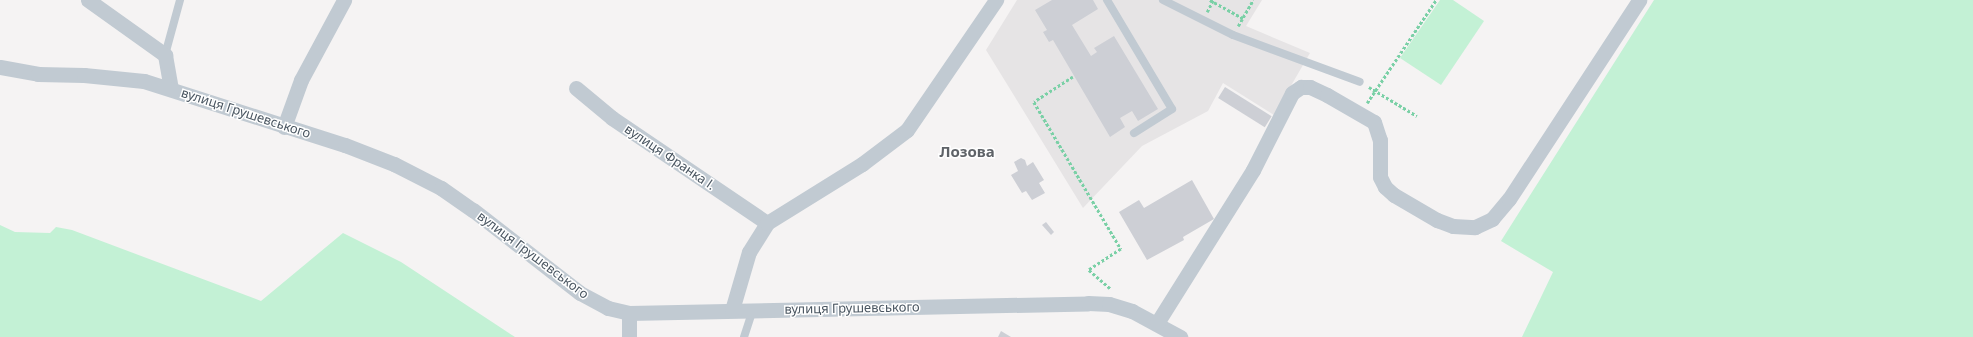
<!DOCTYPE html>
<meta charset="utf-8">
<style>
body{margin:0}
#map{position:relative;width:1973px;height:337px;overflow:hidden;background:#f5f3f3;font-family:"Noto Sans",sans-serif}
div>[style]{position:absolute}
.education>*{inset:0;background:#e6e4e5}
.green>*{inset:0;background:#c3f1d5}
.building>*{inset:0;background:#cdcfd5;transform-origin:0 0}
.path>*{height:2.5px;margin-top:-1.25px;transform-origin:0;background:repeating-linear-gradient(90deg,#7ad0a6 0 3px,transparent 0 5px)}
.lane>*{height:8px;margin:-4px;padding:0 4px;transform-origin:4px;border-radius:4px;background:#c1cad2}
.street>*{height:15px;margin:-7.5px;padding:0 7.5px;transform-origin:7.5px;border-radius:7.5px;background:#c1cad2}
span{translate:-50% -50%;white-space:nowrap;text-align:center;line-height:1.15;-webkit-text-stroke:3px #fff;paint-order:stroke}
.street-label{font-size:13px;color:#4a5661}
.quarter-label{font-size:15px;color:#5f6368;font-weight:700}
</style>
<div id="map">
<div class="education">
<div style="clip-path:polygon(1017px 0,1262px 0,1246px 26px,1310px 53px,1274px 115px,1223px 83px,1208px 111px,1142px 146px,1083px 208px,986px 50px)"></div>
</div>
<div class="green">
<div style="clip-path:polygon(1440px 0,1453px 0,1484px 21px,1441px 85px,1400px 58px)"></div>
<div style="clip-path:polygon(1654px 0,1973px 0,1973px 337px,1522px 337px,1553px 272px,1501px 241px)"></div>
<div style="clip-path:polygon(0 225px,15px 232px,50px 233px,56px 227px,72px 230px,261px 301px,343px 233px,401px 262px,515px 337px,0 337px)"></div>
</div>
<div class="building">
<div style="clip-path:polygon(1052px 0,1093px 0,1098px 9px,1072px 25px,1091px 56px,1097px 52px,1094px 48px,1114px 36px,1158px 109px,1138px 121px,1132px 111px,1120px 118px,1125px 127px,1110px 137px,1053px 40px,1049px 42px,1043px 32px,1047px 30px,1035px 10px)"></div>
<div style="left:1225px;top:87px;width:55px;height:13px;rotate:32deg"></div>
<div style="clip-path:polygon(1021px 158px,1025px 160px,1027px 166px,1033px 162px,1044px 180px,1039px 183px,1045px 193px,1032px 200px,1026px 191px,1022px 193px,1011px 175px,1018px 171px,1014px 162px)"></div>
<div style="clip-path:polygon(1192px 180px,1214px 219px,1183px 237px,1184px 240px,1147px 260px,1119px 212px,1139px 200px,1144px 208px)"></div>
<div style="clip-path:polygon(1046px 222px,1054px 232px,1051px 235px,1042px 225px)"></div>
<div style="clip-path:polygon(1001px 331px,1011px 337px,998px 337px)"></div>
</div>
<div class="path">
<div style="left:1210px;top:0;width:38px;rotate:29deg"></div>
<div style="left:1207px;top:12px;width:13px;rotate:-63deg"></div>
<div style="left:1238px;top:26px;width:30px;rotate:-60deg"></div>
<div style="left:1073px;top:77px;width:46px;rotate:147.3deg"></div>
<div style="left:1034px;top:102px;width:171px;rotate:59.4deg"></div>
<div style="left:1121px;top:249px;width:38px;rotate:147deg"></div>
<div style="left:1089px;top:270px;width:29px;rotate:41deg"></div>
<div style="left:1369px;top:87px;width:56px;rotate:31.1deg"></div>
<div style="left:1367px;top:103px;width:124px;rotate:-56.2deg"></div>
</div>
<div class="lane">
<div style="left:1107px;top:0;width:127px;rotate:59.2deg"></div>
<div style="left:1172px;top:109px;width:45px;rotate:147.7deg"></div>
<div style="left:1163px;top:0;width:78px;rotate:26.6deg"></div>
<div style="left:1233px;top:35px;width:135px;rotate:20.3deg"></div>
<div style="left:165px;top:55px;width:57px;rotate:-74.7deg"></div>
<div style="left:744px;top:337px;width:29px;rotate:-72deg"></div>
</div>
<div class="street">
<div style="left:88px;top:0;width:95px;rotate:35.5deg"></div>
<div style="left:165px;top:55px;width:34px;rotate:80deg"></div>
<div style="left:0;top:67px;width:39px;rotate:10deg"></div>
<div style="left:38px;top:74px;width:46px;rotate:1.2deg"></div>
<div style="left:84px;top:75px;width:60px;rotate:5.7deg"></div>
<div style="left:144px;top:81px;width:211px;rotate:17.7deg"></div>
<div style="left:345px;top:145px;width:53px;rotate:21.2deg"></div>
<div style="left:394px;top:164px;width:53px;rotate:27.1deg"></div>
<div style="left:441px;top:188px;width:39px;rotate:35deg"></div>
<div style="left:473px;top:210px;width:135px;rotate:37.8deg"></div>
<div style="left:580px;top:293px;width:32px;rotate:28deg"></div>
<div style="left:608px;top:308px;width:22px;rotate:13deg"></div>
<div style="left:629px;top:313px;width:459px;rotate:-1.2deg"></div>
<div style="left:1088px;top:303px;width:21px;rotate:3deg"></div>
<div style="left:1109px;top:304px;width:24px;rotate:17deg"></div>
<div style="left:1132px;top:311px;width:55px;rotate:28.4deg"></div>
<div style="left:576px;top:88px;width:47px;rotate:39.8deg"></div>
<div style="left:612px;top:118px;width:187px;rotate:34.1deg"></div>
<div style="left:284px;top:127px;width:50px;rotate:-70.1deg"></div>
<div style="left:301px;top:80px;width:91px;rotate:-61.7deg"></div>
<div style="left:732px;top:310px;width:60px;rotate:-73.7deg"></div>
<div style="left:749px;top:252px;width:34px;rotate:-58deg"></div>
<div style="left:767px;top:223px;width:112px;rotate:-31.8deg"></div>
<div style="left:862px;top:164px;width:56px;rotate:-37.1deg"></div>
<div style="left:907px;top:130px;width:158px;rotate:-55.6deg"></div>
<div style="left:1157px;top:323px;width:181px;rotate:-57.9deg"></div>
<div style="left:1253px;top:170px;width:86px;rotate:-63.1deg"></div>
<div style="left:1292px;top:93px;width:11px;rotate:-34deg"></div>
<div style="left:1301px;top:87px;width:9px"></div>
<div style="left:1310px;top:87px;width:19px;rotate:25deg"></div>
<div style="left:1327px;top:95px;width:54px;rotate:29.9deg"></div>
<div style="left:1374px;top:122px;width:19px;rotate:72deg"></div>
<div style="left:1380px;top:140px;width:37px;rotate:90deg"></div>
<div style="left:1380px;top:177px;width:11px;rotate:63deg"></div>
<div style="left:1385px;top:187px;width:12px;rotate:42deg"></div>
<div style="left:1394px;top:195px;width:50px;rotate:30.2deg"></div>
<div style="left:1437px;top:220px;width:17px;rotate:21deg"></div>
<div style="left:1453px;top:226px;width:22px;rotate:3deg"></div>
<div style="left:1475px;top:227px;width:19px;rotate:-25deg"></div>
<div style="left:1492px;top:219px;width:26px;rotate:-50deg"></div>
<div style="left:1509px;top:199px;width:238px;rotate:-56.8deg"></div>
<div style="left:629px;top:337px;width:24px;rotate:-90deg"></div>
</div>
<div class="street-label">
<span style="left:246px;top:113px;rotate:18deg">вулиця Грушевського</span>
<span style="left:670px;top:157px;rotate:34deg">вулиця Франка І.</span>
<span style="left:533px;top:255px;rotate:37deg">вулиця Грушевського</span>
<span style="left:852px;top:308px;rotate:-1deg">вулиця Грушевського</span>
</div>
<div class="quarter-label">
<span style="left:967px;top:152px">Лозова</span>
</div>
</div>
